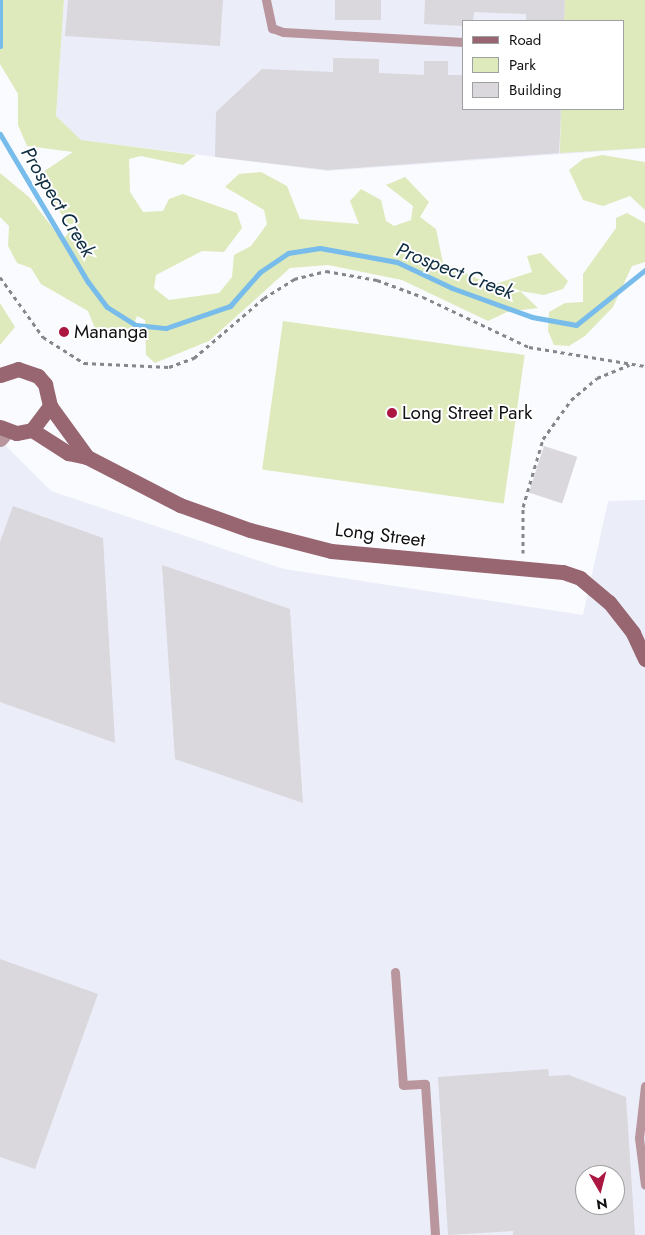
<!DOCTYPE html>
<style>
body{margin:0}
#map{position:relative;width:645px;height:1235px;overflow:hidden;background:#fafbfe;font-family:Jost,sans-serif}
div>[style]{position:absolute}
.built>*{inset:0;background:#ebeef8}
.green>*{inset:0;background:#dee9bc;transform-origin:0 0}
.stream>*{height:5px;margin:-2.5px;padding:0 2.5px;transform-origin:2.5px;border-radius:2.5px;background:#77bcea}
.building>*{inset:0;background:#dad7dd;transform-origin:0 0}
.path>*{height:3px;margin-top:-1.5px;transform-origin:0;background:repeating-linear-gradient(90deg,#86878a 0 4px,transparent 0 8px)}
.lane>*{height:9px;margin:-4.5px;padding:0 4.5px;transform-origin:4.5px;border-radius:4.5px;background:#b9969e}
.street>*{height:15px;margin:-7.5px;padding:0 7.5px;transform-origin:7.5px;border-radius:7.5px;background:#b9969e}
.secondary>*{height:15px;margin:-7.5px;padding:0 7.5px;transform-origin:7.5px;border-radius:7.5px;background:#976671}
.dots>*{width:14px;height:14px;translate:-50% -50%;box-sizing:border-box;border:2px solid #fff;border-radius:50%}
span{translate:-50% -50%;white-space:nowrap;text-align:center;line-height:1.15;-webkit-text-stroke:4px #fff;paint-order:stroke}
.poi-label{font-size:19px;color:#101113}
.left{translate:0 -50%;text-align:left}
.street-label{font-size:19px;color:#101113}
.water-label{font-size:20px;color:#0e2d40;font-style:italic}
.legend{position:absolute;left:462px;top:20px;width:162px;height:90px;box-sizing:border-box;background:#fff;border:1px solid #9fa0a1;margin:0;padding:6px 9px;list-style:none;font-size:15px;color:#101113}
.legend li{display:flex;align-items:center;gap:10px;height:25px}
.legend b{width:25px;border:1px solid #9fa0a1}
.north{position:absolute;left:575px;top:1165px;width:50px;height:50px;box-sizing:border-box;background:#fff;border:1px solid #9fa0a1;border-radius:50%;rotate:172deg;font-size:14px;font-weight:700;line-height:20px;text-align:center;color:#101113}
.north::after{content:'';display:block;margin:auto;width:18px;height:22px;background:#ac1741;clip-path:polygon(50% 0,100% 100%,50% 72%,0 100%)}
</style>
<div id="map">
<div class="built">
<div style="clip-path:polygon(evenodd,64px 0,645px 0,645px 148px,327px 171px,81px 140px,56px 116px,64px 0,464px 21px,624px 21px,624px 109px,464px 109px,464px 21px)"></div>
<div style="clip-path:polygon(evenodd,0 440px,51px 491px,284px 569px,583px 615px,608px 501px,645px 500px,645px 1235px,0 1235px,0 440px,585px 1175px,615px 1175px,615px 1205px,585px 1205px,585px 1175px)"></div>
</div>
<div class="green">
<div style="clip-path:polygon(0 0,64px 0,56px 116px,81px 140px,196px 155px,183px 165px,141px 156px,129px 159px,130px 192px,143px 212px,163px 211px,169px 199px,183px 194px,237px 213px,242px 228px,224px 252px,202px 251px,156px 275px,154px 288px,169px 300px,219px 293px,232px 277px,234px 255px,251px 246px,267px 224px,264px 210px,225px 187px,239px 174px,261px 172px,287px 186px,300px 219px,359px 224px,350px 201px,361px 189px,381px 200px,386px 221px,394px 226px,411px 220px,413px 206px,386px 185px,405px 177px,429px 202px,420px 217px,436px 229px,443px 263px,492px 285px,532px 272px,527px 256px,541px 253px,568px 281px,563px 289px,544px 295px,520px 291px,538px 308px,507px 312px,488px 321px,402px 280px,328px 265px,290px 268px,209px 341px,155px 363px,146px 355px,145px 320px,137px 316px,129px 338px,96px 331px,88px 311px,41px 284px,31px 268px,17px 263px,8px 246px,9px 226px,0 217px,0 173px,29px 197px,62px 240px,72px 229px,55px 205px,43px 172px,73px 152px,27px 146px,18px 125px,18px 94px,0 64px)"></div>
<div style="clip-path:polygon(565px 0,645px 0,645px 148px,560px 153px,561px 109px,624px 109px,624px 21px,564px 21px)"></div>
<div style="clip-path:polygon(602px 155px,645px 162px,645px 210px,630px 196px,603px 206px,583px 200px,569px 170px,583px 159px)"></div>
<div style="clip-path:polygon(627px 213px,645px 223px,645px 262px,632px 266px,613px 307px,585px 336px,569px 346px,554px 345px,548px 331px,549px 312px,565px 303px,583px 302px,583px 274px,616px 228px,616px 218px)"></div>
<div style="clip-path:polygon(0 303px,15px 327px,0 345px)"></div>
<div style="left:283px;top:321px;width:244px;height:150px;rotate:8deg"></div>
</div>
<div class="stream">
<div style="left:0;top:0;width:46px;rotate:90deg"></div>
<div style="left:0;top:134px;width:172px;rotate:59.3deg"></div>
<div style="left:88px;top:282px;width:31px;rotate:53deg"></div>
<div style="left:107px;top:307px;width:34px;rotate:32deg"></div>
<div style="left:136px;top:325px;width:30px;rotate:6deg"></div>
<div style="left:166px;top:328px;width:68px;rotate:-19deg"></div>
<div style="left:230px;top:306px;width:45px;rotate:-48.6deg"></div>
<div style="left:260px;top:272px;width:34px;rotate:-34deg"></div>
<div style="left:288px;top:253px;width:32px;rotate:-9deg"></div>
<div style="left:320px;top:248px;width:78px;rotate:10.3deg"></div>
<div style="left:397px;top:262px;width:61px;rotate:25.3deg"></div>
<div style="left:452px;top:288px;width:85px;rotate:19.9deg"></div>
<div style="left:532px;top:317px;width:45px;rotate:10.3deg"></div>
<div style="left:576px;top:325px;width:88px;rotate:-38.6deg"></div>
</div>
<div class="building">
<div style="clip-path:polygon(68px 0,223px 0,220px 46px,65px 36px)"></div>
<div style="left:335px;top:0;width:46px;height:20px"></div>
<div style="clip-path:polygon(425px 0,565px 0,564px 21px,526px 21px,526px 14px,474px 12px,473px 21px,464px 21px,464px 26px,424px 24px)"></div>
<div style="clip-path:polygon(333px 58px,379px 59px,379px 73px,424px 75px,424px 61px,448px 61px,448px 75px,464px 75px,464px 109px,561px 109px,559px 153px,328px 170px,215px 157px,216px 112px,262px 69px,333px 72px)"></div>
<div style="left:544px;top:446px;width:35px;height:49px;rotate:18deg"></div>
<div style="clip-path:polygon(13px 506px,103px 538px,115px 743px,0 702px,0 542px)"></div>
<div style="clip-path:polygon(162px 565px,290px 609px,303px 803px,175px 759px)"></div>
<div style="clip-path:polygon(0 959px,98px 994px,35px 1169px,0 1157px)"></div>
<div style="clip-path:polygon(evenodd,548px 1069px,549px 1076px,569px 1075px,626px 1097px,635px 1235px,513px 1235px,513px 1231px,448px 1235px,438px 1077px,548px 1069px,585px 1175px,615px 1175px,615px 1205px,585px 1205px,585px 1175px)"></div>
</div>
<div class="path">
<div style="left:0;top:277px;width:74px;rotate:54.4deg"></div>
<div style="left:43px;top:337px;width:49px;rotate:32.4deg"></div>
<div style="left:84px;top:363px;width:85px;rotate:2.7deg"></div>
<div style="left:169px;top:367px;width:27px;rotate:-20deg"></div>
<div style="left:194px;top:358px;width:92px;rotate:-40.6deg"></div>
<div style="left:264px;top:298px;width:36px;rotate:-32deg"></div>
<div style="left:294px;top:279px;width:33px;rotate:-14deg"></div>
<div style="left:326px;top:271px;width:52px;rotate:10deg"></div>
<div style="left:377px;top:280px;width:49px;rotate:20.3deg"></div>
<div style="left:423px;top:297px;width:117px;rotate:25.3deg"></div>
<div style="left:529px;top:347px;width:118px;rotate:9.3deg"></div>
<div style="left:523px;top:553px;width:46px;rotate:-90deg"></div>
<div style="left:523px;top:507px;width:71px;rotate:-73.6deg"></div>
<div style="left:543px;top:439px;width:48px;rotate:-54.3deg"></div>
<div style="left:571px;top:400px;width:34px;rotate:-40deg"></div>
<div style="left:597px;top:378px;width:35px;rotate:-22deg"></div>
</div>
<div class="lane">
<div style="left:266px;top:0;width:29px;rotate:78deg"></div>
<div style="left:272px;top:28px;width:12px;rotate:20deg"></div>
<div style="left:283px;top:32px;width:181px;rotate:3.2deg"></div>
<div style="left:395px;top:972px;width:113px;rotate:86deg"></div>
<div style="left:403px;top:1085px;width:22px;rotate:-3deg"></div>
<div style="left:425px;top:1084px;width:151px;rotate:86.2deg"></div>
<div style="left:645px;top:1086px;width:52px;rotate:96.6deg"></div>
<div style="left:639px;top:1138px;width:47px;rotate:82.7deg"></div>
</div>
<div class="street">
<div style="left:0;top:439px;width:11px;rotate:-49deg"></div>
</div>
<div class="secondary">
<div style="left:0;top:375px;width:19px;rotate:-18deg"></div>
<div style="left:18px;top:369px;width:21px;rotate:19deg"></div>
<div style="left:38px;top:376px;width:11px;rotate:49deg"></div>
<div style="left:45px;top:384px;width:23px;rotate:77deg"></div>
<div style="left:50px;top:406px;width:30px;rotate:127deg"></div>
<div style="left:32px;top:430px;width:16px;rotate:169deg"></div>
<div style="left:16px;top:433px;width:17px;rotate:-159deg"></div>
<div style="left:50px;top:406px;width:63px;rotate:54deg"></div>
<div style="left:32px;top:430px;width:43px;rotate:32.6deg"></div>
<div style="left:68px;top:453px;width:19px;rotate:12deg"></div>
<div style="left:87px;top:457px;width:105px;rotate:27.3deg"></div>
<div style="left:180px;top:505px;width:74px;rotate:19.7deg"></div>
<div style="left:250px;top:530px;width:84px;rotate:14.5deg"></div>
<div style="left:331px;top:551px;width:233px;rotate:5.2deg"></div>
<div style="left:563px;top:572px;width:18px;rotate:19deg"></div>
<div style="left:580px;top:578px;width:38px;rotate:40deg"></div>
<div style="left:609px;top:602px;width:39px;rotate:52deg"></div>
<div style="left:633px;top:633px;width:29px;rotate:65deg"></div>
</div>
<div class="dots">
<div style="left:64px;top:332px;background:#ac1741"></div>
<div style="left:392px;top:413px;background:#ac1741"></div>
</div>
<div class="poi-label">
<span class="left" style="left:74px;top:332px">Mananga</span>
<span class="left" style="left:402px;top:413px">Long Street Park</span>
</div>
<div class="street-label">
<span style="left:380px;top:535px;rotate:7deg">Long Street</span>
</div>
<div class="water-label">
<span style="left:58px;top:202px;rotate:59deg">Prospect Creek</span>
<span style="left:455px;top:271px;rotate:21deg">Prospect Creek</span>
</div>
<ul class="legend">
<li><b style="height:6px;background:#976671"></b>Road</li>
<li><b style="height:14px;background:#dee9bc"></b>Park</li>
<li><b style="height:14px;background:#dad7dd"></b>Building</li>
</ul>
<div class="north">N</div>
</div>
